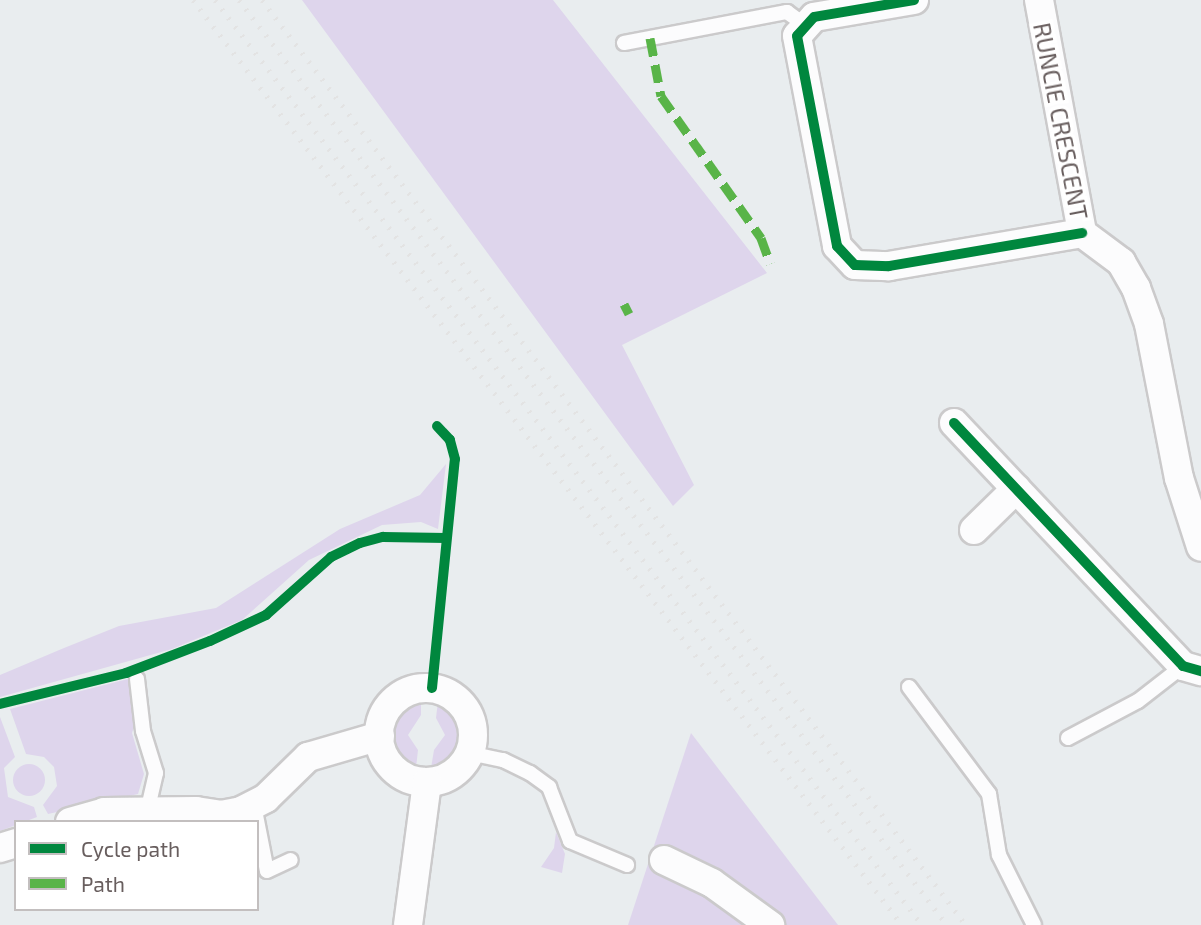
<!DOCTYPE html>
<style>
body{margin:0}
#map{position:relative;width:1201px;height:925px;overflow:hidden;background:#e9edef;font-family:"Exo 2",sans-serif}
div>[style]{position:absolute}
.green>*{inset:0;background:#ded5ec}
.round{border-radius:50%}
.roads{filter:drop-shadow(2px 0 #cbcacb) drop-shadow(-2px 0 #cbcacb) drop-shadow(0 2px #cbcacb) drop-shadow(0 -2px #cbcacb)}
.service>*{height:14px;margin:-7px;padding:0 7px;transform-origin:7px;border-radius:7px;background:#fcfcfd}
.minor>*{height:28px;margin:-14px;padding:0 14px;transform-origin:14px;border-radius:14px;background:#fcfcfd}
.minor>.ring{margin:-14px;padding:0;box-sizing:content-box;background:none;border:28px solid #fcfcfd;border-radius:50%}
.rail>*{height:5px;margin-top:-2.5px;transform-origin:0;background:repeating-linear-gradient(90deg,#e3e3e3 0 2px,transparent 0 11px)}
.quiet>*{height:9px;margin-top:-4.5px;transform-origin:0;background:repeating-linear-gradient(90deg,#59b448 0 18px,transparent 0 27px)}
.cycleway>*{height:10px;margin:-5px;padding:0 5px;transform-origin:5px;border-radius:5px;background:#00873e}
span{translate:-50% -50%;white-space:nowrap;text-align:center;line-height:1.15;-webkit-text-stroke:7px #fff;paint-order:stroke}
.street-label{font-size:24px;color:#685e5e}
.legend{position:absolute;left:14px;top:820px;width:245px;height:91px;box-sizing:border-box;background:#fff;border:2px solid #c3bfbf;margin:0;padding:9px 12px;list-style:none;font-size:21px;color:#685e5e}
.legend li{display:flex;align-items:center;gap:14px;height:35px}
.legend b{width:35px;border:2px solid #c3bfbf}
</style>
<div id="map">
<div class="green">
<div style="clip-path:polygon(302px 0,553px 0,767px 273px,622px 345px,694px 485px,673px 506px)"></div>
<div style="clip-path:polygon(446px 464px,438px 529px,421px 522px,382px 525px,309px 560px,242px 620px,172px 649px,0 697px,0 675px,64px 648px,119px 626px,216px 608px,340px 529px,420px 495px)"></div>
<div style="clip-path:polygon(128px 679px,136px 721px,132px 733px,144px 774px,138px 794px,48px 814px,43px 805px,57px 786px,54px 767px,44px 757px,26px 754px,10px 709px)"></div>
<div style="clip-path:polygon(421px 698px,421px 715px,408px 735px,418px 750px,416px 768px,407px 766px,391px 750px,389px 729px,397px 711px,413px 699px)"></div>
<div style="clip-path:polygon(438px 701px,457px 713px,461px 740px,455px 757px,431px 768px,434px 750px,445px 735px,436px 718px)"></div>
<div style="clip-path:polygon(0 717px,15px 757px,4px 768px,8px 797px,34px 807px,37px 817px,0 831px)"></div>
<div style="clip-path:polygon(691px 733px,838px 925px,628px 925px)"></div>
<div class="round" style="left:13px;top:764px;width:32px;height:32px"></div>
<div style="clip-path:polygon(556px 832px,565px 854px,562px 873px,541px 867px,554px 848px)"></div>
</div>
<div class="roads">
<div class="service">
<div style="left:624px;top:43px;width:166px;rotate:-10.8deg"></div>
<div style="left:787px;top:12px;width:24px;rotate:36deg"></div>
<div style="left:137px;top:679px;width:52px;rotate:83.4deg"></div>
<div style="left:143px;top:731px;width:44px;rotate:72.8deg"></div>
<div style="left:156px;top:773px;width:40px;rotate:103deg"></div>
<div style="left:909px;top:687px;width:134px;rotate:53.2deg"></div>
<div style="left:989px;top:794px;width:62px;rotate:80.7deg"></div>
<div style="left:999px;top:855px;width:78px;rotate:63.4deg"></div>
<div style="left:1068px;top:738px;width:79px;rotate:-27.9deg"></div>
<div style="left:1138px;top:701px;width:57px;rotate:-37.9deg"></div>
<div style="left:469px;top:753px;width:35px;rotate:12deg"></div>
<div style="left:503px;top:760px;width:30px;rotate:26deg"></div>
<div style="left:530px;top:773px;width:24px;rotate:36deg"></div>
<div style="left:549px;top:787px;width:58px;rotate:68.7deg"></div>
<div style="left:570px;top:841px;width:62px;rotate:22.8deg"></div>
<div style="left:254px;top:805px;width:67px;rotate:78.9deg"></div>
<div style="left:267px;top:871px;width:26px;rotate:-25deg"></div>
</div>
<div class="minor">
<div style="left:914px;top:0;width:101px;rotate:170.4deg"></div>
<div style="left:814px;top:17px;width:25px;rotate:132deg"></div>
<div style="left:797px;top:36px;width:214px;rotate:79.2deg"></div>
<div style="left:837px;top:246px;width:26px;rotate:47deg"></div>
<div style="left:855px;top:265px;width:34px;rotate:2deg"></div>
<div style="left:889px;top:266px;width:196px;rotate:-9.7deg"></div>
<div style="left:1039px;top:0;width:237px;rotate:79.5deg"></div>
<div style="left:1082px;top:233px;width:49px;rotate:36.6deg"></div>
<div style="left:1121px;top:262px;width:30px;rotate:60deg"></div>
<div style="left:1136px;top:288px;width:38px;rotate:70deg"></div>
<div style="left:1149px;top:324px;width:157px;rotate:79deg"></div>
<div style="left:1179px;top:478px;width:72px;rotate:72.3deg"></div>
<div style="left:954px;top:423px;width:334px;rotate:46.7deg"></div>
<div style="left:1183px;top:666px;width:19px;rotate:16deg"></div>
<div style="left:974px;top:530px;width:59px;rotate:-44.3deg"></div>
<div class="ring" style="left:379px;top:688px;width:66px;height:66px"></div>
<div style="left:70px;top:822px;width:35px;rotate:-16deg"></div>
<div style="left:104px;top:812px;width:92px;rotate:-0.6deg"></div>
<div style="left:196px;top:811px;width:25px;rotate:9deg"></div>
<div style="left:221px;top:815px;width:20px;rotate:-11deg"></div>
<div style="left:241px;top:811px;width:28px;rotate:-27deg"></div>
<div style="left:266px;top:798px;width:59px;rotate:-44.3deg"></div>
<div style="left:308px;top:757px;width:75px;rotate:-16.3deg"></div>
<div style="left:0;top:848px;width:17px;rotate:-17deg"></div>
<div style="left:664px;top:860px;width:53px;rotate:25.6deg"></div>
<div style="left:712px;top:883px;width:72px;rotate:35.9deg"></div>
<div style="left:408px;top:925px;width:144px;rotate:-82.4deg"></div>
</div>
</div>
<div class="rail">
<div style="left:193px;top:0;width:1165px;rotate:52.53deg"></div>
<div style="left:215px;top:0;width:1164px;rotate:52.61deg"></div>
<div style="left:239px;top:0;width:1165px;rotate:52.57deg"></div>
<div style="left:262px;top:0;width:1162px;rotate:52.73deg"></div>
</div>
<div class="quiet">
<div style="left:650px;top:38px;width:59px;rotate:79.3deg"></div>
<div style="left:661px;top:96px;width:174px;rotate:54.8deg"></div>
<div style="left:761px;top:238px;width:27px;rotate:70deg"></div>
<div style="left:624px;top:304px;width:11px;rotate:63deg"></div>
</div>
<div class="cycleway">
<div style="left:914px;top:0;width:101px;rotate:170.4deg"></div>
<div style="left:814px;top:17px;width:25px;rotate:132deg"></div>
<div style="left:797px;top:36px;width:214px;rotate:79.2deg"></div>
<div style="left:837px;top:246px;width:26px;rotate:47deg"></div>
<div style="left:855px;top:265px;width:34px;rotate:2deg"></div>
<div style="left:889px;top:266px;width:196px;rotate:-9.7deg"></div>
<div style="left:954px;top:423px;width:334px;rotate:46.7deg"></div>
<div style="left:1183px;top:666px;width:19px;rotate:16deg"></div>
<div style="left:432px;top:688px;width:230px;rotate:-84.3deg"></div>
<div style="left:455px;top:459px;width:20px;rotate:-105deg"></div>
<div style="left:450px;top:440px;width:19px;rotate:-133deg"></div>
<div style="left:0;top:704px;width:130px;rotate:-13.8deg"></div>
<div style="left:126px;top:673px;width:90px;rotate:-20.9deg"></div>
<div style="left:210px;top:641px;width:62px;rotate:-24.9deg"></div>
<div style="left:266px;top:615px;width:87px;rotate:-41.7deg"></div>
<div style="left:331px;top:557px;width:32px;rotate:-26deg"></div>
<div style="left:360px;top:543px;width:24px;rotate:-15deg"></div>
<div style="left:383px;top:537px;width:63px;rotate:0.9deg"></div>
</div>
<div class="street-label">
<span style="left:1061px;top:121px;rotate:79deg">RUNCIE CRESCENT</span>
</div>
<ul class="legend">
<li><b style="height:9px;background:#00873e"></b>Cycle path</li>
<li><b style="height:9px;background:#59b448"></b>Path</li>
</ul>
</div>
